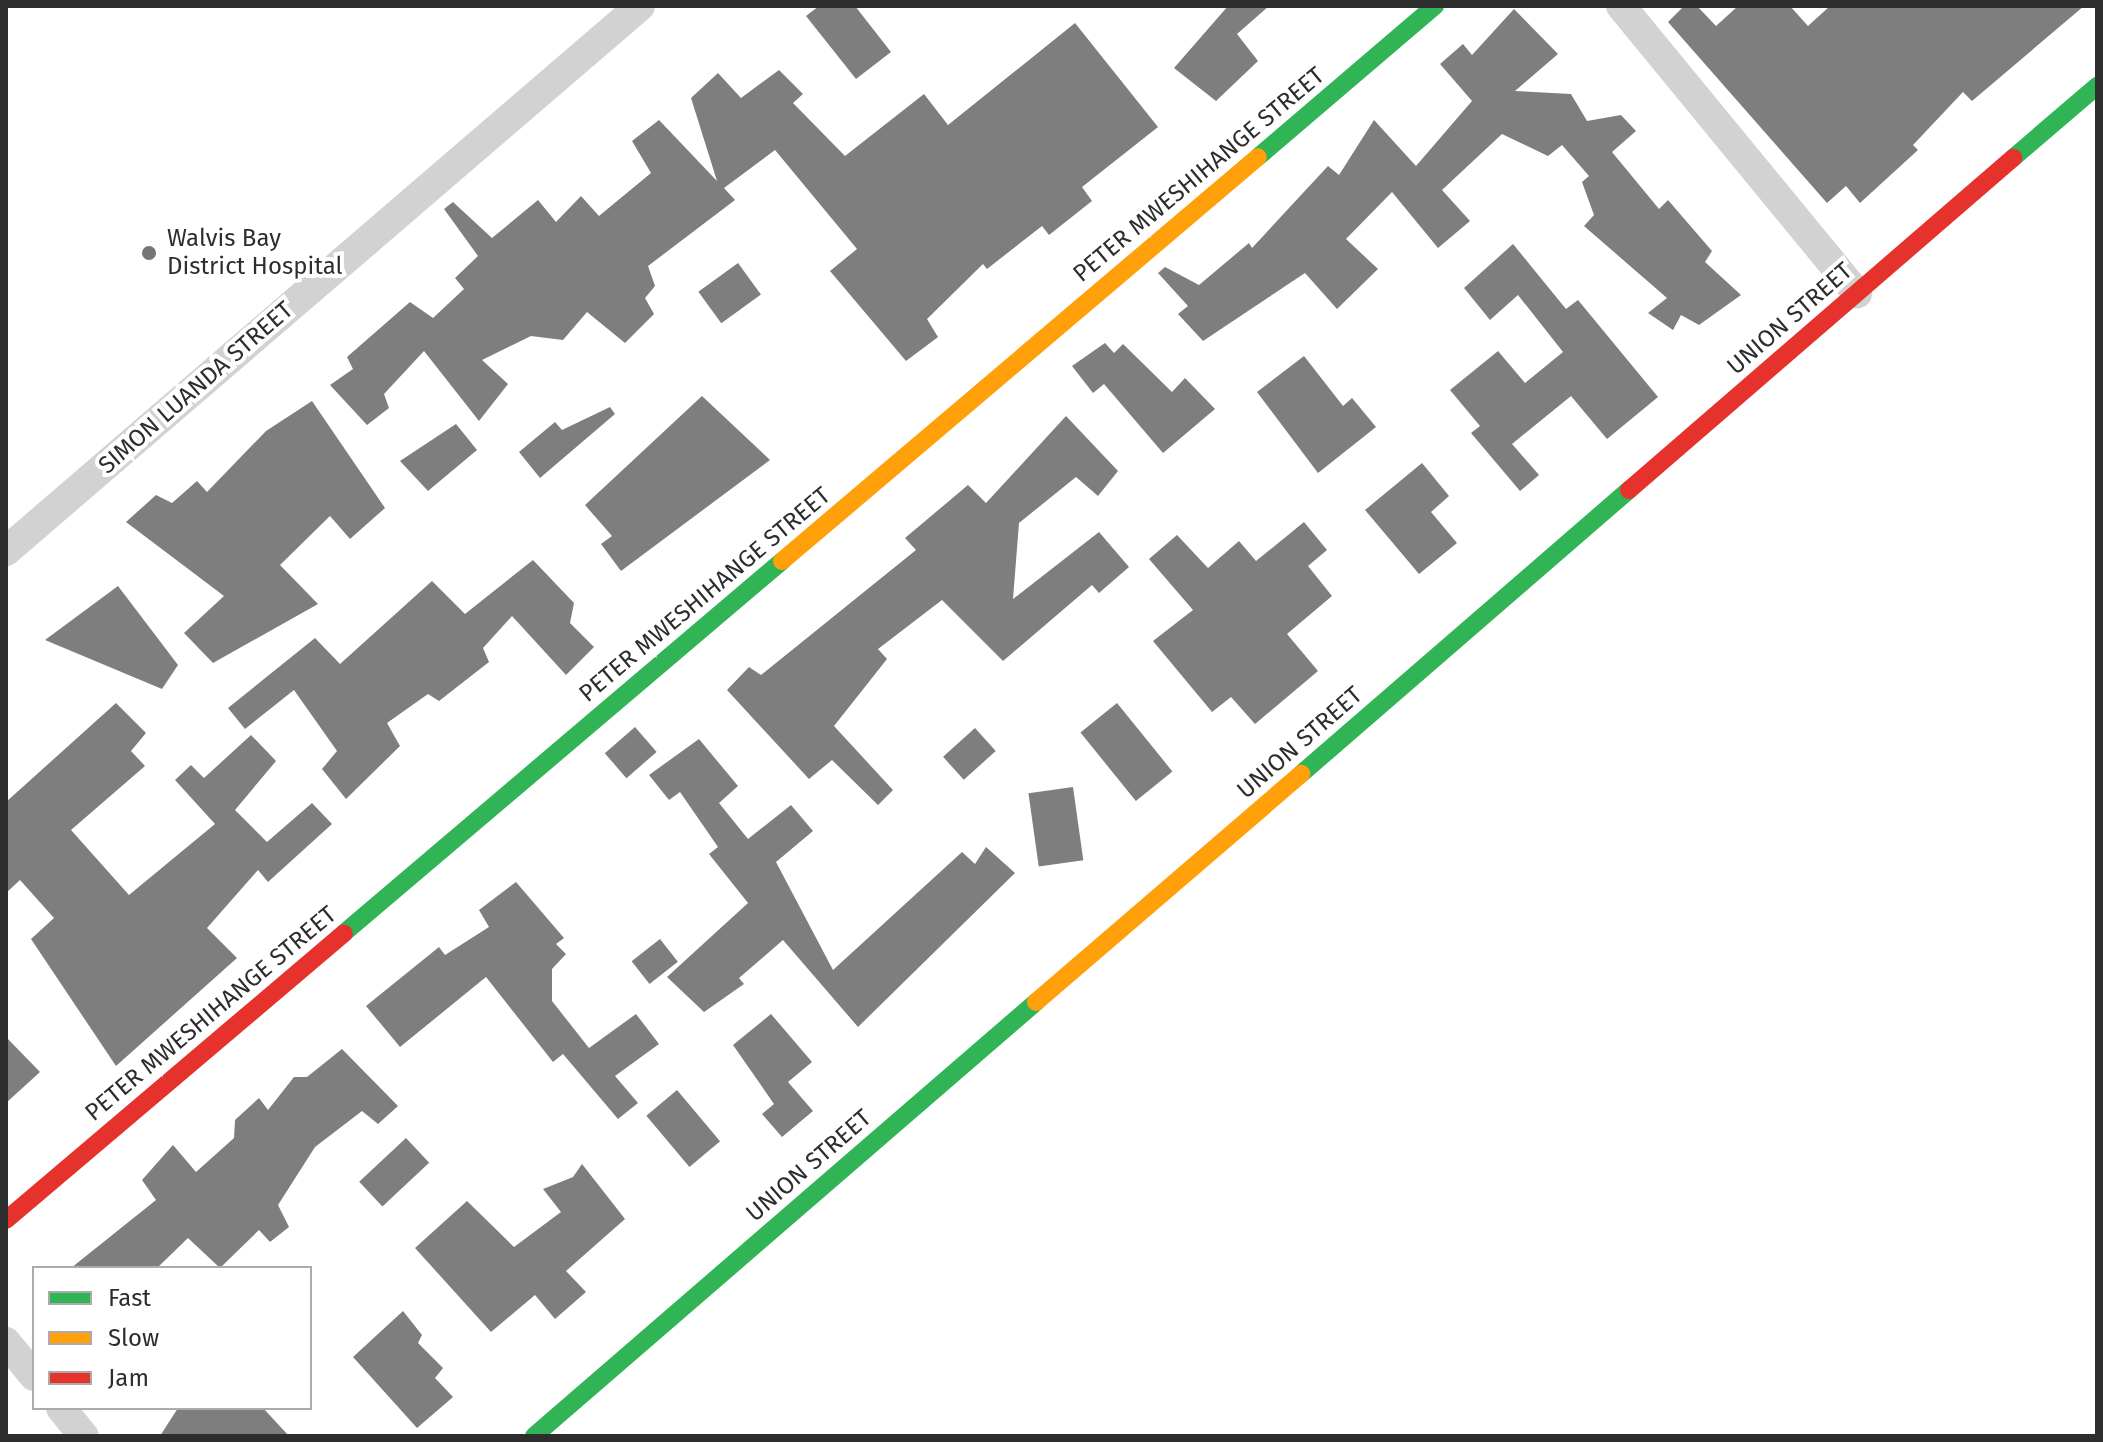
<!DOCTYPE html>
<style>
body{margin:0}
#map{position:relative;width:2103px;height:1442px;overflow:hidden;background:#fff;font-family:"Fira Sans",sans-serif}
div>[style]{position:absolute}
.building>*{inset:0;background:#7e7e7e;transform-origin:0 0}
.street>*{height:30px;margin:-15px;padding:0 15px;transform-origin:15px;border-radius:15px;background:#d2d2d2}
.fast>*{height:18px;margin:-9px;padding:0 9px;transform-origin:9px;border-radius:9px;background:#30b455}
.slow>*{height:18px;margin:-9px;padding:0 9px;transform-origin:9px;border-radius:9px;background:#ff9f0a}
.jam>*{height:18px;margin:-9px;padding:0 9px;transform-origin:9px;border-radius:9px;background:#e5322d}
.dots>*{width:22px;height:22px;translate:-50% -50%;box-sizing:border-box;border:4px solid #fff;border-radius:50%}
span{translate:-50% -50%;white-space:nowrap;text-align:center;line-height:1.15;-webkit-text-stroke:8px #fff;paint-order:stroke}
.street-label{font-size:24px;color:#2d2d2d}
.poi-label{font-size:24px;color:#2d2d2d}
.left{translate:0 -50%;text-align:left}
.frame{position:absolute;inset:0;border:8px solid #2d2d2d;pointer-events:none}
.legend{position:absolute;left:32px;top:1266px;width:280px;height:144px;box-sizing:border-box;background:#fff;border:2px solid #ababab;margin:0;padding:10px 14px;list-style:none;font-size:24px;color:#2d2d2d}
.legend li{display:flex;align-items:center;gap:16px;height:40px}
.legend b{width:40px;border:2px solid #ababab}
</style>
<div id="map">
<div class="building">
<div style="clip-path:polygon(819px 6px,855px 6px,891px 52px,856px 79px,806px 16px)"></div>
<div style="clip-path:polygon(1228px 6px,1269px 6px,1237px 34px,1258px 61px,1216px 101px,1174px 68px)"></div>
<div style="clip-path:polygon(1684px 6px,1697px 6px,1716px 26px,1738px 6px,1790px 6px,1808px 26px,1830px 6px,2084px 6px,1972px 101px,1963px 92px,1913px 145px,1918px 150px,1860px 203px,1846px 186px,1827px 203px,1668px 22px)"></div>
<div style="clip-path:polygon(1514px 9px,1558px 54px,1515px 91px,1571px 94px,1587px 121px,1621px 115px,1636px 131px,1612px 152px,1659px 209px,1668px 200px,1712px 251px,1705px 262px,1741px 295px,1699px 325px,1681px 315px,1673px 330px,1648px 313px,1667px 298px,1584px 226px,1594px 215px,1582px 182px,1589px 176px,1562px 145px,1548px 156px,1502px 134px,1442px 190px,1470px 221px,1438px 248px,1392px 192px,1346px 239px,1378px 269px,1337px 309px,1305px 273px,1203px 341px,1178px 314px,1188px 306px,1158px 273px,1165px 267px,1199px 285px,1249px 243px,1252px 248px,1328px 166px,1339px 175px,1374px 120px,1416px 166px,1472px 101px,1440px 64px,1463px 44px,1472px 55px)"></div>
<div style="clip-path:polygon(1075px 23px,1158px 127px,1082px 187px,1092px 201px,1049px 235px,1042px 226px,987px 269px,983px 264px,927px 319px,938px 337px,906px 361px,830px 271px,857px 249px,775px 150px,724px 188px,735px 200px,648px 266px,655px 286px,645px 298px,654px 314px,625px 343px,587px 312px,563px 340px,531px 336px,482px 360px,508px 384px,479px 421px,424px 351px,384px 394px,389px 408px,367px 425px,330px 385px,353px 369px,347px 357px,410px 302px,433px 318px,464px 289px,455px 278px,478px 256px,444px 209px,453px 202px,492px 238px,538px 200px,556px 222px,581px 196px,599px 216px,651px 173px,632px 141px,659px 120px,717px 181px,691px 98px,718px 73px,741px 98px,779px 70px,803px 94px,793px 103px,845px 156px,924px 94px,948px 125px)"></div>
<div style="clip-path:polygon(1513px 244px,1566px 309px,1578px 300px,1658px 397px,1607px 439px,1571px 396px,1512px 444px,1539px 475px,1520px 491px,1471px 433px,1480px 426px,1450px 390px,1498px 351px,1525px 383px,1563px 352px,1518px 295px,1490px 320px,1464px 288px)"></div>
<div style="left:738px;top:263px;width:39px;height:49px;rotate:54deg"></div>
<div style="clip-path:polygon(1105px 343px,1114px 353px,1123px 344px,1172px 392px,1185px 378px,1215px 409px,1163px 453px,1104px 384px,1093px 393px,1072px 366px)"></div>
<div style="clip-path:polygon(1304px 356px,1343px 406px,1352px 398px,1376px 427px,1318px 473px,1257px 392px)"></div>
<div style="clip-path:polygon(702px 396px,770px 460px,621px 571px,601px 544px,612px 536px,585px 505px)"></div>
<div style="clip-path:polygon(312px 401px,385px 508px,350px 539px,330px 516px,280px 565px,318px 604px,213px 663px,184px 633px,224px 596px,126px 522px,156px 495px,172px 503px,197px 481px,207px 492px,266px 431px)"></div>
<div style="clip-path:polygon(610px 407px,615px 414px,540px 478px,519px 452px,555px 422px,562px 430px)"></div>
<div style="clip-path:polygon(1066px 416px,1118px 471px,1098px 496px,1076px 477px,1019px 523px,1013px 599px,1099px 532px,1129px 567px,1099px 593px,1092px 585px,1003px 661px,942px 600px,878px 649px,887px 659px,834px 726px,893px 790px,878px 805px,832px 760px,809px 779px,727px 690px,749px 667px,761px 675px,916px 550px,905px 538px,968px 485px,986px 503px)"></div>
<div style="clip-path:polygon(456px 424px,477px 450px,428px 491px,400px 461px)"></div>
<div style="clip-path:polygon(1422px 463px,1449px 496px,1431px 512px,1457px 543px,1419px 574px,1365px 510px)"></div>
<div style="clip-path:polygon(1304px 522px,1327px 550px,1308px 566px,1332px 596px,1287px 634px,1318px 671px,1255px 724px,1231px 697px,1212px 712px,1153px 641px,1193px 610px,1149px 559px,1177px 535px,1208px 568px,1239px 541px,1256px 561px)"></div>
<div style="clip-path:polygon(533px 560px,574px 603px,570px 623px,594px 647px,566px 675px,512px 616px,483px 648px,489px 662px,439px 701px,428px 694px,387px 723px,400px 746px,346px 799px,322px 769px,337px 751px,294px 690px,245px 729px,228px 708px,315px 638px,340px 664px,432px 581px,465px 614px)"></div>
<div style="clip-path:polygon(118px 586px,178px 665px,162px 689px,45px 640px)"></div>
<div style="clip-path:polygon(116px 703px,146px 733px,131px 751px,145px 766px,71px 830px,129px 895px,215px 824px,175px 780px,191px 765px,204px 778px,251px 735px,276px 761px,235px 810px,267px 842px,312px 803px,332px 824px,268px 882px,258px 870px,207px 928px,237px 958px,116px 1066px,31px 939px,54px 918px,20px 880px,6px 893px,6px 802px)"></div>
<div style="left:1117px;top:703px;width:88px;height:47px;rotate:51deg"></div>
<div style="left:635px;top:727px;width:33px;height:40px;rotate:49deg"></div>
<div style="left:975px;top:728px;width:31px;height:43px;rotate:48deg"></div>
<div style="clip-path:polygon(699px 739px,738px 786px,719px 803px,748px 839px,791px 805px,813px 831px,776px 862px,833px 970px,962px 852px,975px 864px,986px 847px,1015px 873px,858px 1027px,783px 940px,739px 978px,744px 984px,704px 1012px,667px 977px,748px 903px,709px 854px,718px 847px,680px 792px,669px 800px,649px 775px)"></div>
<div style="left:1073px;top:787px;width:74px;height:45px;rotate:82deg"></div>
<div style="clip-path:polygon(516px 882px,564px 938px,556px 944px,566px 954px,552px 969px,552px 1001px,589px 1048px,636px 1014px,659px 1044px,615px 1076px,638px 1103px,618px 1119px,563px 1054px,553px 1062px,486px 977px,400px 1047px,366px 1006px,439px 947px,445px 955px,489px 927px,479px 910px)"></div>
<div style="left:660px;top:939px;width:29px;height:36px;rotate:52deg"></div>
<div style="clip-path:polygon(771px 1014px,812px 1062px,788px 1082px,813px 1111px,782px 1137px,762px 1114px,774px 1104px,733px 1045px)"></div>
<div style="clip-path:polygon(6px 1037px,40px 1072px,6px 1103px)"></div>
<div style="clip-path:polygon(342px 1049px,398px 1106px,378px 1124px,362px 1111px,315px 1147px,278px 1205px,289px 1227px,270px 1242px,259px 1230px,220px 1268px,188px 1238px,157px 1268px,71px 1268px,156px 1200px,142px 1180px,173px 1145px,196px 1172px,234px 1138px,235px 1120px,259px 1098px,268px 1110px,294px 1077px,307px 1077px)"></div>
<div style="left:677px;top:1090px;width:67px;height:40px;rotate:50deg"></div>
<div style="left:406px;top:1138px;width:34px;height:64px;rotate:47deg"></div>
<div style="clip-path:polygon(582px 1164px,625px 1219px,566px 1271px,586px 1292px,555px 1319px,535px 1295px,491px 1332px,415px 1248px,467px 1201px,514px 1247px,561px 1212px,543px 1189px,573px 1177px)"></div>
<div style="clip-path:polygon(403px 1311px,422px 1335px,418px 1343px,443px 1368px,435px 1378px,453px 1397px,417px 1428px,353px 1357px)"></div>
<div style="clip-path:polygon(178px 1408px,263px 1408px,289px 1436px,160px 1436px)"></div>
</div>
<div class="street">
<div style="left:1621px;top:6px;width:372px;rotate:50.6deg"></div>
<div style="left:6px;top:551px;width:836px;rotate:-40.68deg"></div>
<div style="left:6px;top:1342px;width:44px;rotate:50.5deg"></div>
<div style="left:61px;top:1408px;width:36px;rotate:51deg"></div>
</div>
<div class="fast">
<div style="left:1258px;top:157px;width:233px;rotate:-40.5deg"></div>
<div style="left:2013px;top:158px;width:111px;rotate:-40.6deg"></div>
<div style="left:1301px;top:774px;width:434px;rotate:-40.9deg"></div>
<div style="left:344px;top:933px;width:575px;rotate:-40.34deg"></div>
<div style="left:534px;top:1436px;width:664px;rotate:-40.84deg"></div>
</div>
<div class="slow">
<div style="left:782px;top:561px;width:624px;rotate:-40.32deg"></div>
<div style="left:1036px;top:1002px;width:350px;rotate:-40.7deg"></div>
</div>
<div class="jam">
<div style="left:1629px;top:490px;width:508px;rotate:-40.85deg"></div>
<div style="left:6px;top:1220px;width:443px;rotate:-40.3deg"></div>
</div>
<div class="dots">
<div style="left:149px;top:253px;background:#767676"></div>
</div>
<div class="street-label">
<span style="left:1199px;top:175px;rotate:-40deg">PETER MWESHIHANGE STREET</span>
<span style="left:1790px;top:319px;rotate:-41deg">UNION STREET</span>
<span style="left:196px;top:388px;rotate:-41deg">SIMON LUANDA STREET</span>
<span style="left:705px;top:595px;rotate:-40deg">PETER MWESHIHANGE STREET</span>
<span style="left:1300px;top:743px;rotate:-41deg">UNION STREET</span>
<span style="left:211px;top:1014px;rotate:-40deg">PETER MWESHIHANGE STREET</span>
<span style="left:809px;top:1166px;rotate:-41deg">UNION STREET</span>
</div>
<div class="poi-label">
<span class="left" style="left:167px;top:253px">Walvis Bay<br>District Hospital</span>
</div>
<div class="frame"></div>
<ul class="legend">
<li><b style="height:10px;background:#30b455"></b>Fast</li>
<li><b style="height:10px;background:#ff9f0a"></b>Slow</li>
<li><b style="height:10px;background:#e5322d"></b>Jam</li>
</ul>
</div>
